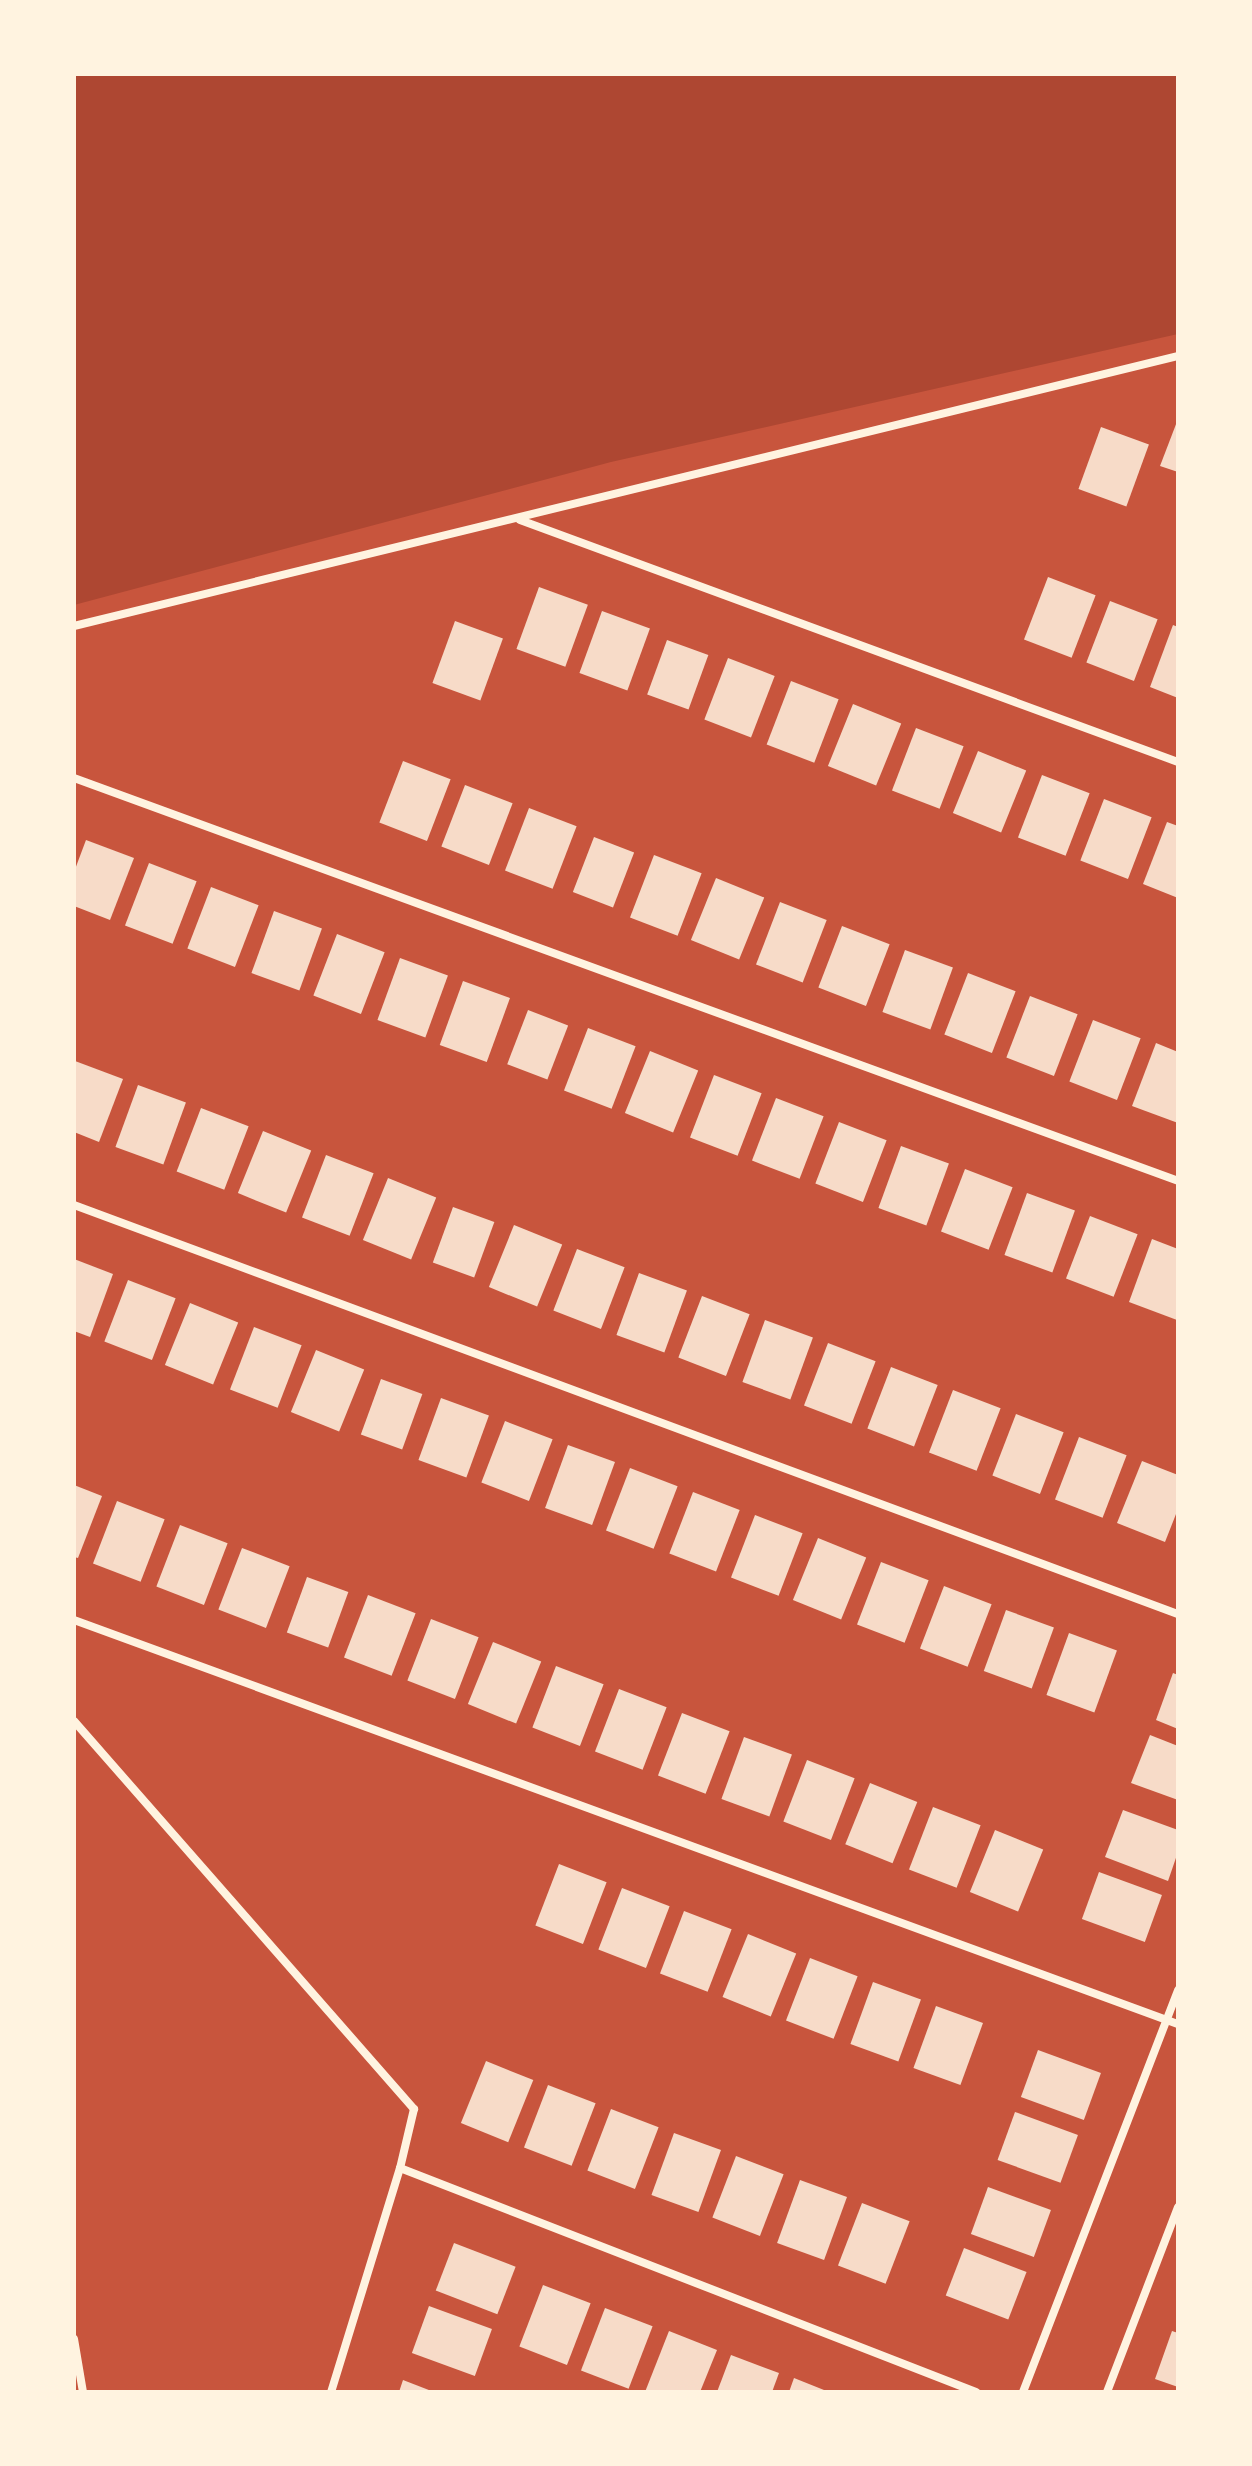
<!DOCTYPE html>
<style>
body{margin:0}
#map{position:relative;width:1252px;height:2466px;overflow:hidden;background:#c8553d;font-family:Figtree,sans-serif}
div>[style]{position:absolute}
.green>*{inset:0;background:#ae4732}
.building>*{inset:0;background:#f7dbc8;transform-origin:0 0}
.minor>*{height:8px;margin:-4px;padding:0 4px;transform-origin:4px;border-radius:4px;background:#fff3e0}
span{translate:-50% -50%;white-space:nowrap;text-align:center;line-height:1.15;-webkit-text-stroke:7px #fff3e0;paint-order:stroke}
.frame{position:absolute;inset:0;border:76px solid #fff3e0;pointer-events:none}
</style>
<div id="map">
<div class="green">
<div style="clip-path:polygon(74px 74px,1178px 74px,1178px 334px,611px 462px,74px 605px)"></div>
</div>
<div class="building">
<div style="clip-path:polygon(1178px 419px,1178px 472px,1160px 466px)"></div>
<div style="left:1101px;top:427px;width:51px;height:66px;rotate:20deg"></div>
<div style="left:1048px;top:577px;width:51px;height:67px;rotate:21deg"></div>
<div style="left:539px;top:587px;width:52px;height:66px;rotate:20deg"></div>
<div style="left:1110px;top:601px;width:51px;height:66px;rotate:21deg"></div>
<div style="left:602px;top:611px;width:51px;height:66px;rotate:20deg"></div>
<div style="left:455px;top:621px;width:51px;height:66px;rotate:20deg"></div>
<div style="clip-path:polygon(1173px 625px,1178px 627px,1178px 698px,1150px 687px)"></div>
<div style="left:667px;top:640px;width:44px;height:58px;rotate:20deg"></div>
<div style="left:728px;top:658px;width:50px;height:66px;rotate:21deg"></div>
<div style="left:791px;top:681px;width:51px;height:68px;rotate:21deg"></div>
<div style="left:853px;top:704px;width:52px;height:67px;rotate:22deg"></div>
<div style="left:916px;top:728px;width:51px;height:67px;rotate:21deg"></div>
<div style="left:978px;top:751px;width:52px;height:67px;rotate:22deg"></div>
<div style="left:403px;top:761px;width:51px;height:66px;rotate:21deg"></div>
<div style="left:1042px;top:775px;width:51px;height:67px;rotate:21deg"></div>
<div style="left:465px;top:785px;width:51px;height:66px;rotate:21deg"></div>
<div style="left:1104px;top:799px;width:51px;height:66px;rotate:21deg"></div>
<div style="left:529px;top:808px;width:51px;height:67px;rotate:21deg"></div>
<div style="clip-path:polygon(1167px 822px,1178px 826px,1178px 898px,1143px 884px)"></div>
<div style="left:594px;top:837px;width:43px;height:59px;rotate:21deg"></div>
<div style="clip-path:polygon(86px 840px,134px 858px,110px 920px,74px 906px,74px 872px)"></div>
<div style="left:654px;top:855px;width:51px;height:67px;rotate:21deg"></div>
<div style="left:149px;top:863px;width:51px;height:67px;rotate:21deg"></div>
<div style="left:716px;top:878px;width:52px;height:67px;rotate:22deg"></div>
<div style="left:211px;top:887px;width:51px;height:66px;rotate:21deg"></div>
<div style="left:780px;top:902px;width:50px;height:67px;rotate:21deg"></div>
<div style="left:274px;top:911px;width:51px;height:66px;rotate:20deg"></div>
<div style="left:842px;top:926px;width:51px;height:66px;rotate:21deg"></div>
<div style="left:337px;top:934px;width:51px;height:66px;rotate:21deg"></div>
<div style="left:905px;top:950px;width:51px;height:66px;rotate:20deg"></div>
<div style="left:400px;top:958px;width:51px;height:66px;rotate:20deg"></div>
<div style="left:968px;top:973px;width:51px;height:66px;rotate:21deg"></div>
<div style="left:463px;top:981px;width:50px;height:68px;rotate:20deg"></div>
<div style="left:1030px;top:996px;width:51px;height:66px;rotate:21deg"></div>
<div style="left:528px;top:1010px;width:43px;height:58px;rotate:21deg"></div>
<div style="left:1093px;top:1020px;width:51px;height:66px;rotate:21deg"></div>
<div style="left:588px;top:1028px;width:51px;height:67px;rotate:21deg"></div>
<div style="clip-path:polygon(1156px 1043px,1178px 1052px,1178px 1123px,1132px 1106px)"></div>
<div style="left:650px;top:1051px;width:52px;height:67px;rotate:22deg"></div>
<div style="clip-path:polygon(75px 1061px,123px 1079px,99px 1142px,74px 1132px)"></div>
<div style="left:714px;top:1075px;width:51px;height:67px;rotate:21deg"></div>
<div style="left:138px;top:1085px;width:51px;height:66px;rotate:20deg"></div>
<div style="left:776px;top:1098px;width:51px;height:67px;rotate:21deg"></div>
<div style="left:201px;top:1108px;width:51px;height:68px;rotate:21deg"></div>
<div style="left:839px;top:1122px;width:51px;height:66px;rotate:21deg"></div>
<div style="left:263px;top:1131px;width:52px;height:67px;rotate:22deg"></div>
<div style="left:901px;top:1146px;width:51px;height:66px;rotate:20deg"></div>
<div style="left:326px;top:1155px;width:51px;height:67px;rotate:21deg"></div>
<div style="left:965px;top:1169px;width:51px;height:67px;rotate:21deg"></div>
<div style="left:388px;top:1178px;width:52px;height:67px;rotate:22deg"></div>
<div style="left:1027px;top:1193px;width:51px;height:66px;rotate:20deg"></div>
<div style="left:453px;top:1207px;width:44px;height:59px;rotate:20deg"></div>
<div style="left:1090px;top:1216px;width:51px;height:67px;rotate:21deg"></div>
<div style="left:514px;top:1225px;width:52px;height:67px;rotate:22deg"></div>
<div style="clip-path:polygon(1152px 1239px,1178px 1249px,1177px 1320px,1129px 1302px)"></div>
<div style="left:577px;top:1249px;width:51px;height:66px;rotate:21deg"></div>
<div style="clip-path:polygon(74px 1259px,113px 1274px,90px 1337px,74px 1331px)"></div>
<div style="left:639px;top:1273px;width:51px;height:66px;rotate:20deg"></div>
<div style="left:128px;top:1280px;width:51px;height:66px;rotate:21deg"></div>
<div style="left:702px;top:1296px;width:51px;height:66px;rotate:21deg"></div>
<div style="left:190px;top:1303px;width:52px;height:67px;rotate:22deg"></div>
<div style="left:765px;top:1320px;width:51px;height:66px;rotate:20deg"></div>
<div style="left:254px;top:1327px;width:51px;height:67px;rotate:21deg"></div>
<div style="left:828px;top:1343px;width:51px;height:67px;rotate:21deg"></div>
<div style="left:316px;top:1350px;width:52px;height:67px;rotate:22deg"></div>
<div style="left:891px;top:1367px;width:50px;height:66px;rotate:21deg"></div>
<div style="left:381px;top:1379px;width:44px;height:59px;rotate:20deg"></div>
<div style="left:953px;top:1390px;width:51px;height:67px;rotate:21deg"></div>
<div style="left:441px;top:1398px;width:51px;height:66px;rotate:20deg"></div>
<div style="left:1016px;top:1414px;width:51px;height:66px;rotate:21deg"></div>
<div style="left:505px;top:1421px;width:51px;height:66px;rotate:21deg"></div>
<div style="left:1079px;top:1437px;width:51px;height:67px;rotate:21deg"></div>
<div style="left:568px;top:1445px;width:50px;height:67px;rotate:20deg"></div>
<div style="clip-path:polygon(1142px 1461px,1178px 1475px,1178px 1509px,1165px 1542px,1117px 1523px)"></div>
<div style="left:630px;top:1468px;width:51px;height:67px;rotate:21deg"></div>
<div style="clip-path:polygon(74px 1485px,102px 1496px,78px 1558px,74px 1557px)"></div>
<div style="left:693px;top:1492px;width:50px;height:66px;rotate:21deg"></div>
<div style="left:117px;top:1501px;width:51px;height:67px;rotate:21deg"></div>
<div style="left:755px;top:1515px;width:51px;height:67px;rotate:21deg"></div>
<div style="left:180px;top:1525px;width:51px;height:66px;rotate:21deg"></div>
<div style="left:818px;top:1538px;width:52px;height:67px;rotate:22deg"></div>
<div style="left:242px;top:1548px;width:51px;height:66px;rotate:21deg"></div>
<div style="left:881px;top:1562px;width:51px;height:67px;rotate:21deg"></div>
<div style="left:307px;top:1577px;width:44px;height:59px;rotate:20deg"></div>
<div style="left:944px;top:1586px;width:51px;height:67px;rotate:21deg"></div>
<div style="left:368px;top:1595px;width:51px;height:67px;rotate:21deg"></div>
<div style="left:1006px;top:1610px;width:51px;height:65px;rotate:20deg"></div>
<div style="left:431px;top:1619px;width:51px;height:66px;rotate:21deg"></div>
<div style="left:1069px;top:1633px;width:51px;height:66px;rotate:20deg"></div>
<div style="left:493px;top:1642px;width:52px;height:67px;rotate:22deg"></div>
<div style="left:556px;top:1666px;width:51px;height:66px;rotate:21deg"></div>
<div style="clip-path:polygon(1173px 1673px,1178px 1675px,1178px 1729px,1156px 1720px)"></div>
<div style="left:619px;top:1689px;width:51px;height:67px;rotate:21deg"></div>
<div style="left:682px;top:1713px;width:51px;height:67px;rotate:21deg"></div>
<div style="clip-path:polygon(1150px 1735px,1178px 1746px,1178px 1800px,1131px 1783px)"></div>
<div style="left:744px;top:1737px;width:51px;height:66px;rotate:20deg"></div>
<div style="left:807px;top:1760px;width:51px;height:66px;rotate:21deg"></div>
<div style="left:870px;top:1783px;width:51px;height:66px;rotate:22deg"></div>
<div style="left:933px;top:1807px;width:51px;height:67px;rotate:21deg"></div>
<div style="clip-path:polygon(1123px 1810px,1178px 1830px,1178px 1852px,1168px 1881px,1105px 1857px)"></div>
<div style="left:995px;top:1830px;width:52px;height:67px;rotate:22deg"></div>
<div style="left:559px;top:1864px;width:51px;height:66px;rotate:21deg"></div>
<div style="left:1099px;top:1872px;width:67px;height:50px;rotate:20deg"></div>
<div style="left:622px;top:1888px;width:51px;height:66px;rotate:21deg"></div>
<div style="left:684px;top:1911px;width:51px;height:67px;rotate:21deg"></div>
<div style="left:748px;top:1934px;width:52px;height:68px;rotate:22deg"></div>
<div style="left:810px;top:1958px;width:51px;height:67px;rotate:21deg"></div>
<div style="left:873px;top:1982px;width:51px;height:66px;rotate:20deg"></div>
<div style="left:936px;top:2006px;width:50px;height:66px;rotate:20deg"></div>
<div style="left:1038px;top:2050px;width:67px;height:50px;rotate:20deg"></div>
<div style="left:486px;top:2061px;width:51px;height:67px;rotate:22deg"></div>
<div style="left:548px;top:2085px;width:51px;height:67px;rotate:21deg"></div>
<div style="left:611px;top:2109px;width:51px;height:66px;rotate:21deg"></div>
<div style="left:1015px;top:2112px;width:67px;height:51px;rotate:20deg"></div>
<div style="left:674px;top:2133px;width:50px;height:66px;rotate:20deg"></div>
<div style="left:736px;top:2156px;width:51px;height:66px;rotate:21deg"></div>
<div style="left:800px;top:2180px;width:50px;height:67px;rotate:20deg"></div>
<div style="left:988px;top:2187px;width:67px;height:50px;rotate:20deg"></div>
<div style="left:862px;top:2203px;width:51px;height:67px;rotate:21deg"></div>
<div style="left:454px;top:2243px;width:66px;height:51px;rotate:21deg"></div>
<div style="left:964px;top:2248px;width:67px;height:51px;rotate:21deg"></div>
<div style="left:543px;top:2285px;width:51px;height:66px;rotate:21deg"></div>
<div style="left:429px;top:2306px;width:67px;height:50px;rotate:20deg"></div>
<div style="left:605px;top:2308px;width:51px;height:67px;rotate:21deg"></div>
<div style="clip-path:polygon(669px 2331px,717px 2350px,700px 2392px,645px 2392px)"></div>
<div style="clip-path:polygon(1172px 2331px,1178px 2333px,1178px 2387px,1155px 2379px)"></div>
<div style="clip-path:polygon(731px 2355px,779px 2373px,772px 2392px,717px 2392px)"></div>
<div style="clip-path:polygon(794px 2378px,829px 2392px,789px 2392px)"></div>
<div style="clip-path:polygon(403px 2380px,434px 2392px,399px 2392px)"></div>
</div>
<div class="minor">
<div style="left:520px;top:520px;width:701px;rotate:20.19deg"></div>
<div style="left:74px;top:626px;width:1137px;rotate:-13.74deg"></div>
<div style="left:74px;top:778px;width:1175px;rotate:20.05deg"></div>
<div style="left:74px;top:1205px;width:1177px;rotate:20.33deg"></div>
<div style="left:74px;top:1620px;width:1176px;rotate:20.1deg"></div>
<div style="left:74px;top:1721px;width:516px;rotate:48.77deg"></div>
<div style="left:414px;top:2109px;width:61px;rotate:103.3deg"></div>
<div style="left:400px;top:2168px;width:234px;rotate:107.1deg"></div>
<div style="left:400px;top:2168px;width:618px;rotate:21.25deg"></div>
<div style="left:74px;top:2339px;width:54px;rotate:80.4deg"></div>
<div style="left:1023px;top:2392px;width:431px;rotate:-68.9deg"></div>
<div style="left:1107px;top:2392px;width:198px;rotate:-69deg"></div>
</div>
<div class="frame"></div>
</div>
